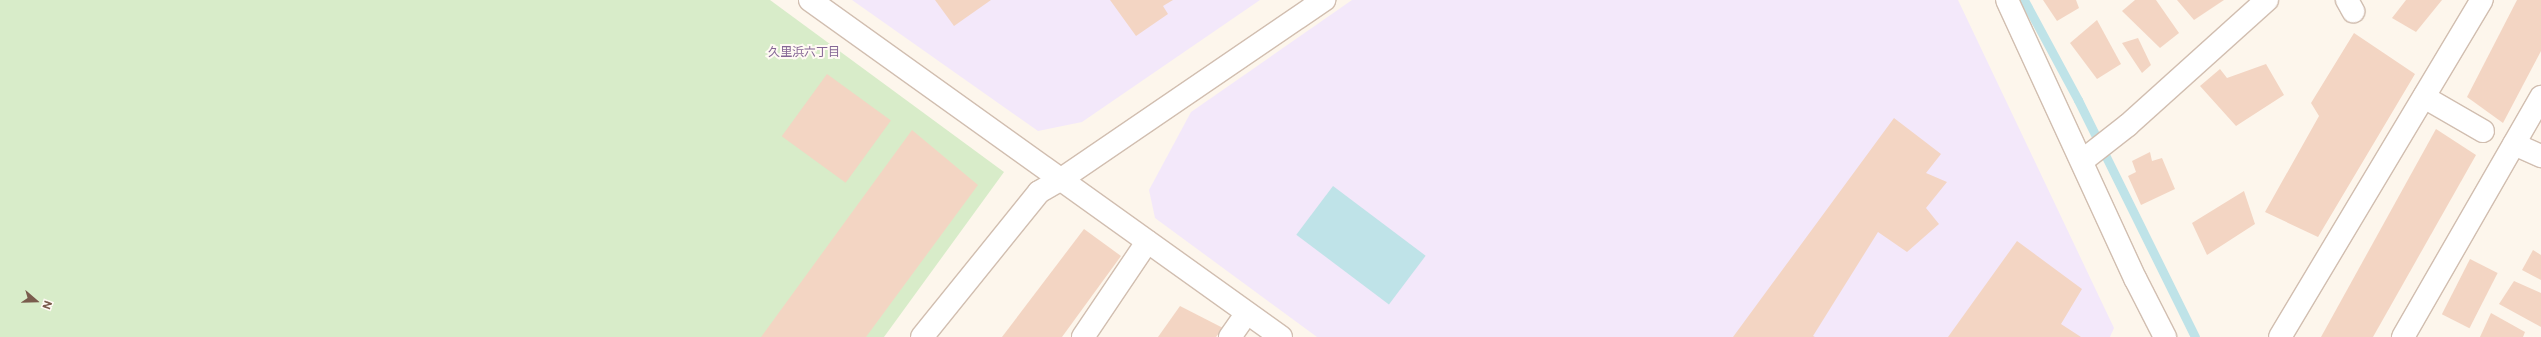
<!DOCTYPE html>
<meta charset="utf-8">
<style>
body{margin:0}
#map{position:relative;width:2541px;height:337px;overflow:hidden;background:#fdf6ec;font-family:Commissioner,"Noto Sans JP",sans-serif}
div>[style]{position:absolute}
.education>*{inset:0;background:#f3e8fa}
.green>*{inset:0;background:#d8ecc9}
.water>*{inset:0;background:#bfe3e8;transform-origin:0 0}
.stream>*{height:9px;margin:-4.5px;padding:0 4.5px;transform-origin:4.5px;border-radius:4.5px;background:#bfe3e8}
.building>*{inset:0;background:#f3d5c3;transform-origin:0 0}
.roads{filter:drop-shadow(1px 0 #d1beb0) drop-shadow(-1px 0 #d1beb0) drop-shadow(0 1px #d1beb0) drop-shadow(0 -1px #d1beb0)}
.minor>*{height:22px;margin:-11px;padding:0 11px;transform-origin:11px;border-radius:11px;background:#fff}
span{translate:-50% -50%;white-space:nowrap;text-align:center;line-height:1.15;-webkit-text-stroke:4px #fffaf3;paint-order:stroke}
.neighbourhood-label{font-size:12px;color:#846695}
.north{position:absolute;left:16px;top:281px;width:40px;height:40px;-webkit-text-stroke:3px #fffaf3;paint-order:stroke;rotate:110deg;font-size:11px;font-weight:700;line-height:16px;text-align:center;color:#7a5c4d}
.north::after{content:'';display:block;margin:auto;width:14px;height:18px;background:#7a5c4d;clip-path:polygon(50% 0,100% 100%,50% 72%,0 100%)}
</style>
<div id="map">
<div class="education">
<div style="clip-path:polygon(852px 0,1260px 0,1082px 122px,1038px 131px)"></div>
<div style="clip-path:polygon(1352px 0,1958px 0,2114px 328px,2110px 337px,1317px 337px,1155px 218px,1149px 190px,1191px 112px)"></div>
</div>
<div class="green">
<div style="clip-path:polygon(0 0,770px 0,1004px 172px,884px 337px,0 337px)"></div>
</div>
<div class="water">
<div style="left:1333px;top:186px;width:116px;height:61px;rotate:37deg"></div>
</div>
<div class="stream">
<div style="left:2024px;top:0;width:114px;rotate:61.6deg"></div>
<div style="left:2078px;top:100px;width:264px;rotate:63.7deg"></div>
</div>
<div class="building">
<div style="clip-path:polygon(935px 0,991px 0,954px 26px)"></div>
<div style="clip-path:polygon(1110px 0,1173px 0,1163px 6px,1168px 14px,1136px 36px)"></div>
<div style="clip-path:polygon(2043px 0,2076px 0,2079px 8px,2057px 21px)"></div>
<div style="clip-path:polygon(2135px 0,2156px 0,2179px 33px,2160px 48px,2122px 11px)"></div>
<div style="clip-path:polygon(2177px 0,2224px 0,2194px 20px)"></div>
<div style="clip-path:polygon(2406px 0,2442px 0,2416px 32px,2392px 18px)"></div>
<div style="clip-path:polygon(2517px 0,2541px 0,2541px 51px,2503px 123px,2467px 97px)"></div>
<div style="clip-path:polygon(2097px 20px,2121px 64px,2097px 79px,2070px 43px)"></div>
<div style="clip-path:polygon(2354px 33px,2415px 74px,2318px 237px,2265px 212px,2319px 116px,2311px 103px)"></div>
<div style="clip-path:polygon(2138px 38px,2151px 65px,2142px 73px,2122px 43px)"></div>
<div style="clip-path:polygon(2266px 64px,2284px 95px,2236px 126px,2200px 86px,2220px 69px,2227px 78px)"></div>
<div style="left:827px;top:74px;width:79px;height:77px;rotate:36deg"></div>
<div style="clip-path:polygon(1894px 118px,1941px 154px,1926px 173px,1947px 182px,1926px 208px,1939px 224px,1907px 252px,1878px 232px,1813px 336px,1815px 337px,1733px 337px)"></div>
<div style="clip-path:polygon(2436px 129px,2476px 155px,2373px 337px,2321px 337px)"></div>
<div style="clip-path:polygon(912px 130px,978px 185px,866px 337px,761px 337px)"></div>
<div style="clip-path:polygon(2150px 152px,2152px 161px,2162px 158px,2175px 189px,2141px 205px,2128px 176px,2136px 172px,2132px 161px)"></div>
<div style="clip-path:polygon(2244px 191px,2255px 224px,2207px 255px,2192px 223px)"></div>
<div style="clip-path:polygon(1084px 229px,1121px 256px,1062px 337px,1002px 337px)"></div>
<div style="clip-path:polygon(2017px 241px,2082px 289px,2061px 324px,2081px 337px,1948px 337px)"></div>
<div style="clip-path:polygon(2533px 250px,2541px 255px,2541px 280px,2522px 270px)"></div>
<div style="left:2470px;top:259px;width:31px;height:62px;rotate:27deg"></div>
<div style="clip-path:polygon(2514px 281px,2541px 293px,2541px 327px,2499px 304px)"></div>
<div style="clip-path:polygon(1180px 306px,1223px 328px,1216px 337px,1158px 337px)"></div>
<div style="clip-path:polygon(2491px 313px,2525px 332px,2523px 337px,2480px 337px)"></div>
</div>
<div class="roads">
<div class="minor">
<div style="left:810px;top:0;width:579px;rotate:35.58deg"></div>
<div style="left:2007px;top:0;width:308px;rotate:65.3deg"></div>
<div style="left:2136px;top:280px;width:64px;rotate:63deg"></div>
<div style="left:2347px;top:0;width:13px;rotate:61deg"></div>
<div style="left:2424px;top:97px;width:68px;rotate:30deg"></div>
<div style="left:2514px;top:144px;width:30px;rotate:24deg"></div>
<div style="left:2082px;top:161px;width:58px;rotate:-38deg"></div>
<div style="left:2128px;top:125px;width:187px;rotate:-42deg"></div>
<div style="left:922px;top:337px;width:186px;rotate:-51.1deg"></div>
<div style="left:1039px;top:192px;width:24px;rotate:-30deg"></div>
<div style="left:1060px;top:180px;width:320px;rotate:-34.3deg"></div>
<div style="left:1083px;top:337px;width:115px;rotate:-56deg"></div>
<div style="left:1230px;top:337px;width:29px;rotate:-55deg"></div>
<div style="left:2280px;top:337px;width:393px;rotate:-59.1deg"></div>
<div style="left:2403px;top:337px;width:277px;rotate:-60.1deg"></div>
</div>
</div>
<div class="neighbourhood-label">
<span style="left:804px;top:52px">久里浜六丁目</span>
</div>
<div class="north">N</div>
</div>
